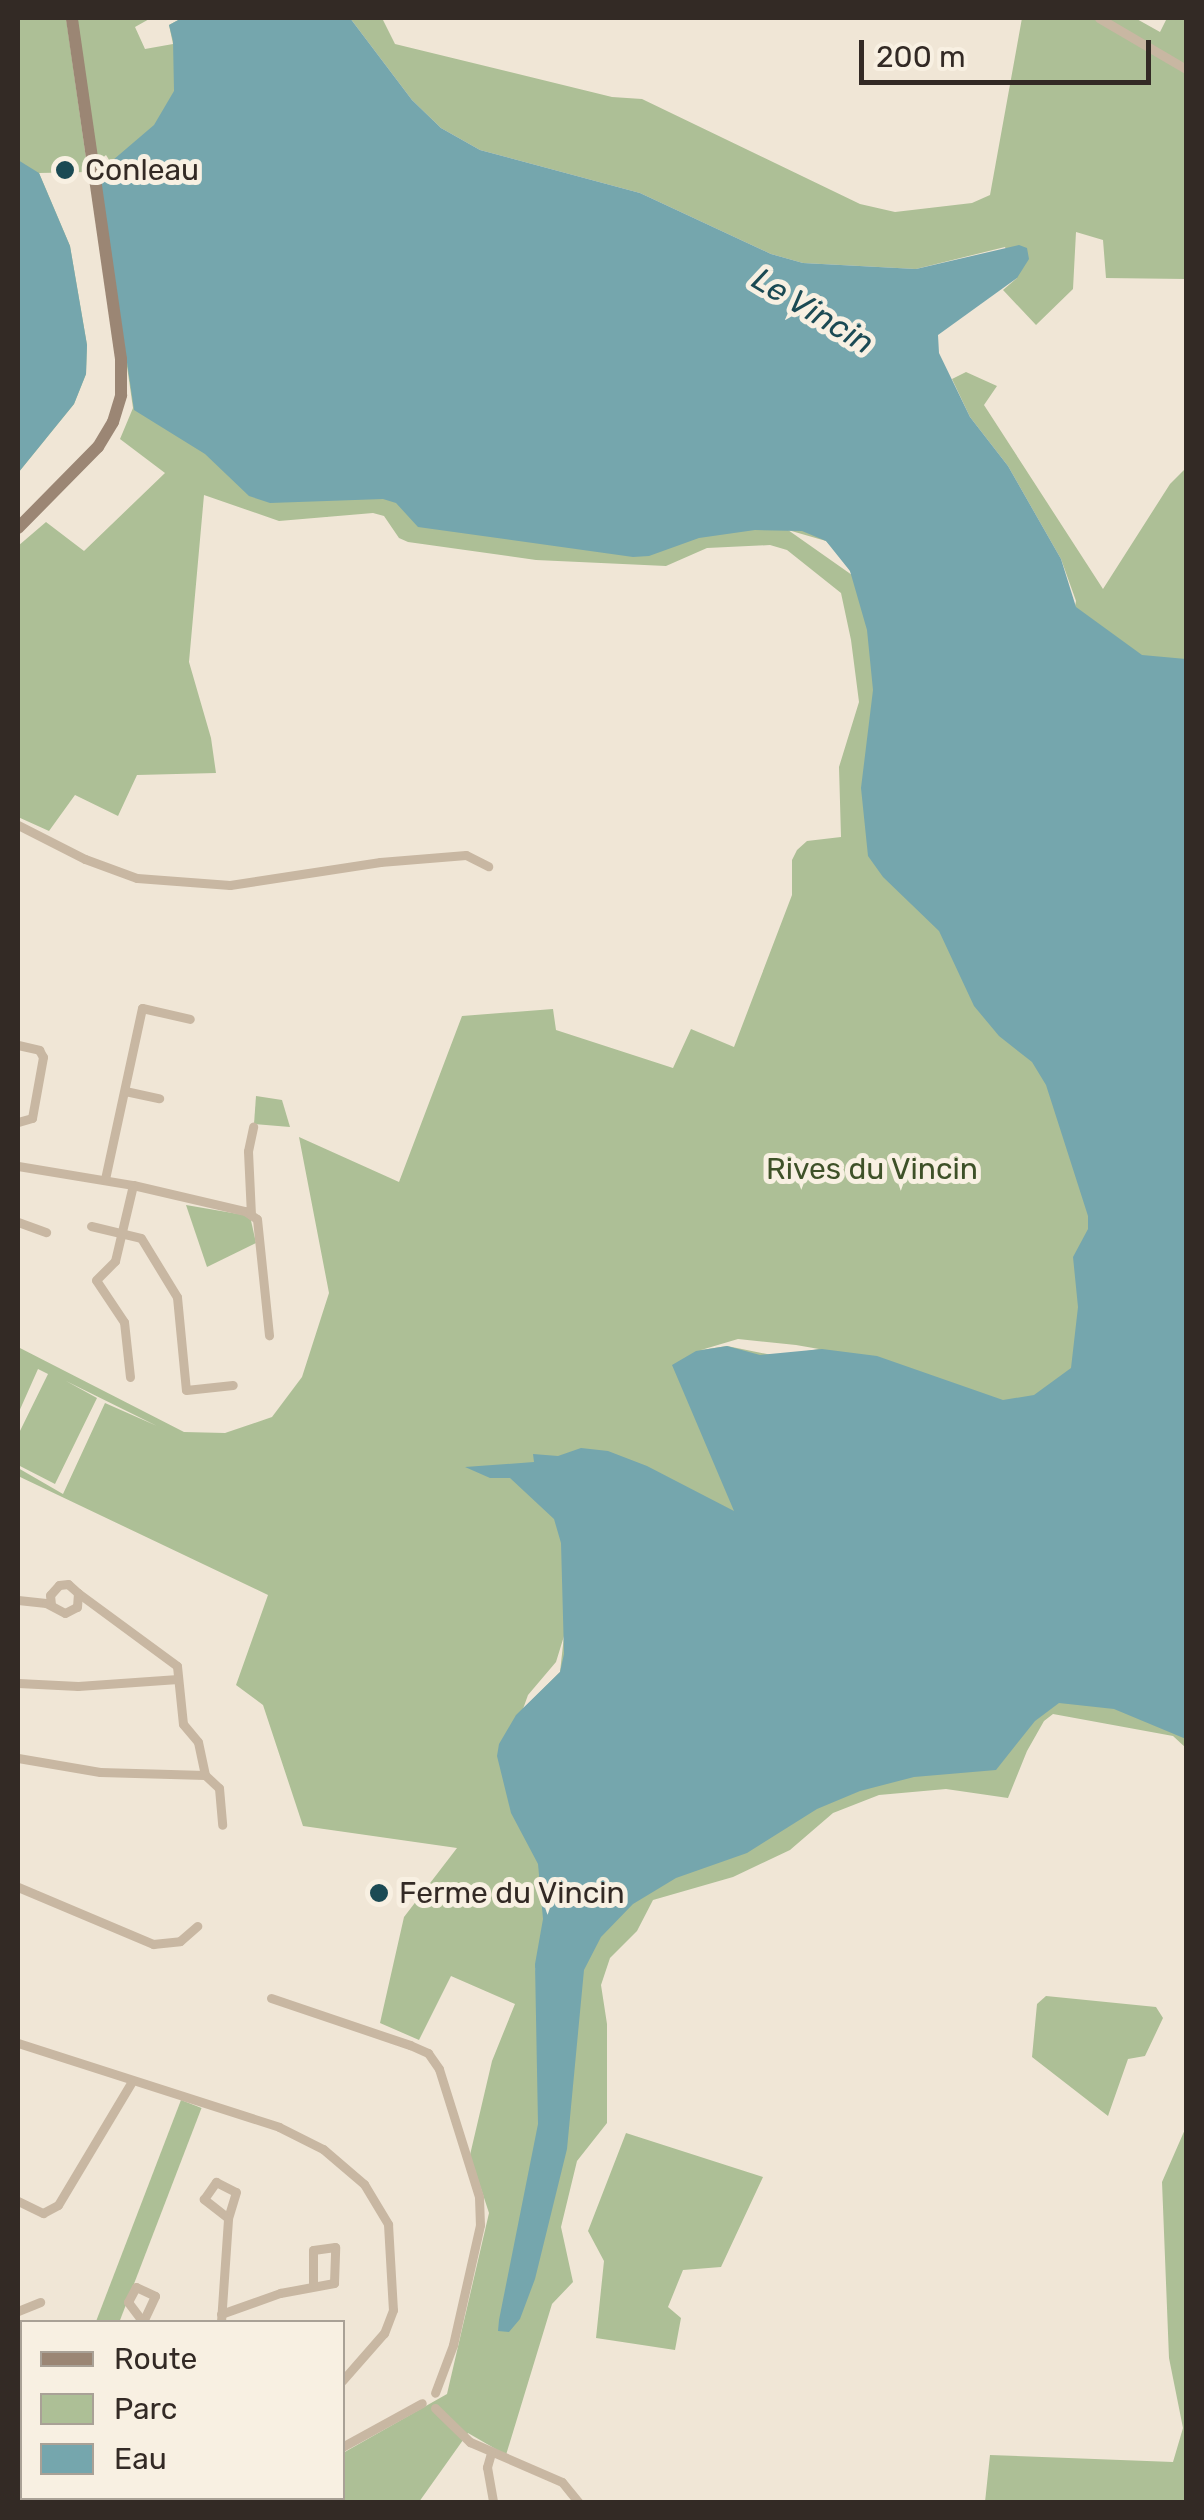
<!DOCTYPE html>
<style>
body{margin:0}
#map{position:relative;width:1204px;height:2520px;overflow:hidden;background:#f0e6d6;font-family:Rubik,sans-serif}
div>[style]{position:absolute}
.green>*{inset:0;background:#adbf96;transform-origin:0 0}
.water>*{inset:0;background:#75a6ad}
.street>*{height:9px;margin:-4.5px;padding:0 4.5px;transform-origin:4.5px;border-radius:4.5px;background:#c8b7a2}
.secondary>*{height:12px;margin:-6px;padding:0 6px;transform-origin:6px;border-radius:6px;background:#9b8674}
.dots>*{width:28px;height:28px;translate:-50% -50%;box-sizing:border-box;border:5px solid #f8f0e2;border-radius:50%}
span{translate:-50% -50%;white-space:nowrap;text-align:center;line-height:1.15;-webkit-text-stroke:10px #f8f0e2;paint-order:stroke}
.poi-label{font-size:30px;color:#332a25}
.left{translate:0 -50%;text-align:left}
.park-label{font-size:30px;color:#3e5128}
.water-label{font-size:32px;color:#1b4a54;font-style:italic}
.frame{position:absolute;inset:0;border:20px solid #332a25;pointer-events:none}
.legend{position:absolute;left:20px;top:2320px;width:325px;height:180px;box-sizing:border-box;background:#f8f0e2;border:2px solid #a9a196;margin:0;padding:12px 18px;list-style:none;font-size:30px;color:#332a25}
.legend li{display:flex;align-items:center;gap:20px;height:50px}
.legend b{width:50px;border:2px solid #a9a196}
.scale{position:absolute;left:859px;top:40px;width:292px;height:45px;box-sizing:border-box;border:5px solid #332a25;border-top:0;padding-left:12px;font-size:30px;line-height:35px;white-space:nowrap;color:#332a25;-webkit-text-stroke:8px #f8f0e2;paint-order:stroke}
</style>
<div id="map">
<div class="green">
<div style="clip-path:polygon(18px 18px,66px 18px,88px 172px,39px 173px,70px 246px,87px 345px,86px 374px,74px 404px,18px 473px)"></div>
<div style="clip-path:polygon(evenodd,77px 18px,151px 18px,135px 27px,145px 49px,173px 44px,169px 25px,182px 18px,188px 28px,189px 71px,184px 119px,213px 218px,251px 287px,293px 314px,568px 312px,660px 324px,837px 440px,871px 505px,908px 617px,920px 695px,935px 716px,958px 773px,1160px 1020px,1186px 1065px,1186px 1152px,1128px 1207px,1109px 1243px,1087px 1381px,1023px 1492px,939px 1505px,881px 1543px,745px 1549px,709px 1564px,679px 1586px,664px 1610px,638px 1620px,614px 1675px,615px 1699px,605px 1713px,548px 1735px,541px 1769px,552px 1843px,546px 1865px,550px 1967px,535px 1968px,544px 2000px,542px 2089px,552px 2097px,568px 2071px,568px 2032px,579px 1959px,591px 1948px,595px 1933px,614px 1906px,642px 1884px,592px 1846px,584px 1830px,580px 1807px,586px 1788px,608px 1773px,631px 1777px,664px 1765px,687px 1705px,693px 1656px,728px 1610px,767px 1590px,890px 1592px,934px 1571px,1000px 1554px,1035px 1551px,1067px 1557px,1092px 1586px,1133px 1648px,1186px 1689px,1186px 1748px,1173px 1736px,1053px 1714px,1044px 1721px,1027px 1751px,1008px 1798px,946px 1789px,879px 1795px,833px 1813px,790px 1850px,733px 1877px,653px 1900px,637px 1931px,610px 1958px,601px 1985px,607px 2024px,607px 2123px,577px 2161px,561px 2227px,573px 2282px,552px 2304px,506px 2455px,468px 2433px,419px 2502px,258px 2502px,265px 2498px,342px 2498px,343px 2453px,447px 2394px,489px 2213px,470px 2155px,492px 2061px,515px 2004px,451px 1976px,419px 2040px,380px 2023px,404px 1917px,457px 1848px,303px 1826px,263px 1705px,236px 1685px,268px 1595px,18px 1476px,18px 1468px,63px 1494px,105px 1403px,157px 1426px,66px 1381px,97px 1398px,55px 1484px,18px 1465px,18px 1435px,48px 1374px,38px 1369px,18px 1414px,18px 1347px,184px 1432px,225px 1433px,272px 1417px,302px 1377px,329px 1293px,299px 1137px,399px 1182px,462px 1016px,553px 1009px,556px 1030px,673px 1068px,691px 1029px,734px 1047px,792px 895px,792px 860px,797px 850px,807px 841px,841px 837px,839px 767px,859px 702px,851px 640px,841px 593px,787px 550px,770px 545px,707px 548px,666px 566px,536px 560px,408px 542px,399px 538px,384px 516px,373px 513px,279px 521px,204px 495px,189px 662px,211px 738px,216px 773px,137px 775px,118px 816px,75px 795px,49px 831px,18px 817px,18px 546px,46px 522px,84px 551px,165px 473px,120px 439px,133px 408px,99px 172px,111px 163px,106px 155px,96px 163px,77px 18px,788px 530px,826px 541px,844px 559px,852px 575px,788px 530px,77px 18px,738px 1339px,796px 1345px,819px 1349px,777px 1356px,727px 1346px,701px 1350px,738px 1339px,77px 18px,564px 1636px,560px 1672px,523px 1709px,528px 1695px,556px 1662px,564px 1636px)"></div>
<div style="clip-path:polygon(350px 18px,382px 18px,395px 44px,612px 97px,642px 99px,860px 204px,895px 212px,972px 203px,990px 195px,1022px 18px,1135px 18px,1160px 32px,1167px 18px,1186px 18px,1186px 279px,1106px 278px,1103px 240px,1076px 232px,1073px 289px,1036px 325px,1003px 290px,1017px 278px,1005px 247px,916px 269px,803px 263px,771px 254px,640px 193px,480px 150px,441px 128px,412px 100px)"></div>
<div style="clip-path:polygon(966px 372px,997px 386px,984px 405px,1103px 589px,1170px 484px,1186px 468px,1186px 870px,1067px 653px,1076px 601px,1061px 559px,1008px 466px,970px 417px,952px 379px)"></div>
<div style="clip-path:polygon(256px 1096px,282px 1100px,290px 1127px,254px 1124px)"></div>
<div style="clip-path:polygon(186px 1205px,250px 1216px,256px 1243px,207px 1267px)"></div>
<div style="clip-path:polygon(1046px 1996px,1156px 2007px,1163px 2018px,1145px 2056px,1128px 2059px,1108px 2116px,1032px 2057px,1037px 2004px)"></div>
<div style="left:181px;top:2100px;width:22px;height:264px;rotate:21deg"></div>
<div style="clip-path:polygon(1186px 2127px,1186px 2502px,985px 2502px,990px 2455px,1173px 2462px,1183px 2428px,1169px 2358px,1162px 2182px)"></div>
<div style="clip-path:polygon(626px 2133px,763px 2177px,721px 2267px,683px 2270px,668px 2307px,681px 2318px,675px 2350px,596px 2338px,604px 2261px,588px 2231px)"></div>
</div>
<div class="water">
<div style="clip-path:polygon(182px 18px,350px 18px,412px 100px,441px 128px,480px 150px,640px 193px,771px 254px,803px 263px,916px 269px,1019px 245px,1027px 248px,1029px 259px,1017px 278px,938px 335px,939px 353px,970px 417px,1008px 466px,1061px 559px,1076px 607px,1142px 655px,1186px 659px,1186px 1739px,1114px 1709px,1059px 1703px,1035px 1721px,996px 1770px,914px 1777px,860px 1791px,817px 1809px,747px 1853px,676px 1878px,633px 1904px,601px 1937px,584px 1970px,567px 2149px,535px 2279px,520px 2319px,509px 2332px,498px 2331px,499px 2320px,538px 2124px,535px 1964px,543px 1919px,538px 1864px,511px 1813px,497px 1756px,499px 1744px,516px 1715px,560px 1672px,564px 1654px,561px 1543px,554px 1519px,510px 1478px,490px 1478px,465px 1467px,534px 1462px,533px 1454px,558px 1456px,581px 1448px,608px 1451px,647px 1466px,734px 1511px,672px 1365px,696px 1351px,727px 1346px,760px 1355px,822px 1349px,877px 1356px,1003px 1400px,1034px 1395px,1071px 1368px,1078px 1307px,1073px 1257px,1088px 1229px,1088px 1216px,1046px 1085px,1032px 1062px,999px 1036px,974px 1006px,939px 931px,883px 877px,868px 856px,861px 788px,873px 690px,867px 630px,850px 571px,826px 541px,802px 531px,755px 530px,699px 538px,649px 556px,633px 557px,418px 527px,396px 503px,383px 499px,270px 503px,249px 496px,205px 454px,134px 410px,99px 172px,154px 125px,174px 91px,173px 41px,169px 25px)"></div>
<div style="clip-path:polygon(18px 160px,39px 173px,70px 246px,87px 345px,86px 374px,74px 404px,18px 473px)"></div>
</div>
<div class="street">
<div style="left:1099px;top:18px;width:101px;rotate:30.4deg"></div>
<div style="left:18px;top:825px;width:75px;rotate:26.9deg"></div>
<div style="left:85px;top:859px;width:55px;rotate:20.1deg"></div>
<div style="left:137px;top:878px;width:93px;rotate:4.3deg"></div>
<div style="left:230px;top:885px;width:152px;rotate:-8.7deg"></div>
<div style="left:380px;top:862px;width:86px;rotate:-4.7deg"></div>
<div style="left:466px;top:855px;width:25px;rotate:27deg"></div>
<div style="left:18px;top:1045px;width:22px;rotate:13deg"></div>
<div style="left:39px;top:1050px;width:8px;rotate:60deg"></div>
<div style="left:43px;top:1057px;width:62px;rotate:100.2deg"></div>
<div style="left:32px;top:1118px;width:15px;rotate:164deg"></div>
<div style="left:125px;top:1091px;width:35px;rotate:12deg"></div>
<div style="left:18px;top:1166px;width:117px;rotate:9.4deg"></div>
<div style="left:133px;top:1185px;width:115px;rotate:13.1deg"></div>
<div style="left:245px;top:1211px;width:14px;rotate:34deg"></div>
<div style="left:257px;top:1219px;width:117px;rotate:84.1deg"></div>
<div style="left:105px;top:1179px;width:175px;rotate:-77.8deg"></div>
<div style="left:142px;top:1008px;width:49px;rotate:12.9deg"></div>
<div style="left:251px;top:1215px;width:64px;rotate:-92.7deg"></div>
<div style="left:248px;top:1151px;width:25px;rotate:-78deg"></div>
<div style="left:18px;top:1222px;width:30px;rotate:20deg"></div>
<div style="left:91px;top:1226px;width:51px;rotate:13.5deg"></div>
<div style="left:141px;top:1238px;width:69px;rotate:58.6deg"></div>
<div style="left:177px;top:1297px;width:93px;rotate:84.5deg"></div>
<div style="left:186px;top:1390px;width:47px;rotate:-6.1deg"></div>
<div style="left:130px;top:1377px;width:55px;rotate:-96.2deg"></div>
<div style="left:124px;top:1322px;width:50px;rotate:-123.7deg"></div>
<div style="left:96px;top:1280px;width:27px;rotate:-45deg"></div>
<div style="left:115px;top:1261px;width:78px;rotate:-76.7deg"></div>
<div style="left:78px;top:1593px;width:123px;rotate:36.4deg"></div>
<div style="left:177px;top:1666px;width:58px;rotate:84.1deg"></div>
<div style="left:183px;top:1724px;width:23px;rotate:50deg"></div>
<div style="left:198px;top:1742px;width:34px;rotate:78deg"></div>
<div style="left:205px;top:1775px;width:19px;rotate:43deg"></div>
<div style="left:219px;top:1788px;width:37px;rotate:85deg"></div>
<div style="left:18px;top:1600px;width:28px;rotate:6deg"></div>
<div style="left:46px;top:1603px;width:21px;rotate:28deg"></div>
<div style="left:65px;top:1613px;width:13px;rotate:-27deg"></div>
<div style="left:77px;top:1607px;width:14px;rotate:-86deg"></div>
<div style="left:78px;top:1593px;width:13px;rotate:-138deg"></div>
<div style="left:68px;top:1584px;width:9px;rotate:174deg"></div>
<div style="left:59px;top:1585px;width:13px;rotate:132deg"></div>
<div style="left:50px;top:1595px;width:10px;rotate:84deg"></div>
<div style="left:18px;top:1683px;width:60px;rotate:2.9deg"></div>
<div style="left:78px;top:1686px;width:100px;rotate:-4deg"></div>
<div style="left:18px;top:1758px;width:83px;rotate:9.7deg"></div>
<div style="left:100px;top:1772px;width:105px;rotate:1.6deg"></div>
<div style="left:18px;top:1887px;width:147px;rotate:22.9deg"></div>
<div style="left:153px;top:1944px;width:27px;rotate:-6deg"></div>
<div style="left:180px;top:1941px;width:23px;rotate:-41deg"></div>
<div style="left:271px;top:1998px;width:147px;rotate:18.7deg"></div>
<div style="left:410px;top:2045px;width:20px;rotate:24deg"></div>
<div style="left:428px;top:2053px;width:19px;rotate:55deg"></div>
<div style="left:439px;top:2069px;width:134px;rotate:72.6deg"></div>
<div style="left:479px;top:2197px;width:28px;rotate:88deg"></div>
<div style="left:480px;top:2225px;width:123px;rotate:102.7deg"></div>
<div style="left:453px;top:2345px;width:51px;rotate:110.6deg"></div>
<div style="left:18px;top:2043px;width:274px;rotate:17.8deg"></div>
<div style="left:279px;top:2127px;width:49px;rotate:26.6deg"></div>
<div style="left:323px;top:2149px;width:54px;rotate:40.5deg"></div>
<div style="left:364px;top:2184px;width:47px;rotate:59deg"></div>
<div style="left:388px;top:2224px;width:86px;rotate:86.7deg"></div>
<div style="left:393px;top:2310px;width:25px;rotate:111deg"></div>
<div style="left:384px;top:2333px;width:64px;rotate:131.2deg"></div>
<div style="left:216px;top:2182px;width:22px;rotate:27deg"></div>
<div style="left:236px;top:2192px;width:27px;rotate:107deg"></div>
<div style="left:228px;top:2218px;width:31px;rotate:-142deg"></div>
<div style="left:204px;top:2199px;width:21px;rotate:-55deg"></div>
<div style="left:18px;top:2201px;width:28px;rotate:26deg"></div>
<div style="left:43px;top:2213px;width:17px;rotate:-28deg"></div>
<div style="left:58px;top:2205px;width:142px;rotate:-59.1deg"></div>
<div style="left:136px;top:2287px;width:21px;rotate:25deg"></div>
<div style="left:155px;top:2296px;width:29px;rotate:115deg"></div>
<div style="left:143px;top:2322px;width:25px;rotate:-127deg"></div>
<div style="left:128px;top:2302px;width:17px;rotate:-62deg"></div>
<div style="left:18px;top:2311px;width:24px;rotate:-22deg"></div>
<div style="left:221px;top:2314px;width:63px;rotate:-19.6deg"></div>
<div style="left:280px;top:2293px;width:55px;rotate:-10.5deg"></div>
<div style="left:334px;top:2283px;width:36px;rotate:-88deg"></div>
<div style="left:335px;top:2247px;width:22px;rotate:172deg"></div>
<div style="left:313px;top:2250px;width:36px;rotate:90deg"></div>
<div style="left:221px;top:2322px;width:104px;rotate:-86.1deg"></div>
<div style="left:435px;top:2408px;width:49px;rotate:44.2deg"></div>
<div style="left:470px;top:2442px;width:100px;rotate:23.5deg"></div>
<div style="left:562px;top:2482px;width:26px;rotate:51deg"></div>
<div style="left:18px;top:2436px;width:7px;rotate:56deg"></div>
<div style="left:342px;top:2447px;width:91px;rotate:-28.8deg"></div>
<div style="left:491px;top:2453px;width:15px;rotate:106deg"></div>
<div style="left:487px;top:2467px;width:36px;rotate:80deg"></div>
<div style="left:66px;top:2498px;width:6px;rotate:45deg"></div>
<div style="left:145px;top:2502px;width:7px;rotate:-34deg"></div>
<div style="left:253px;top:2502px;width:6px;rotate:-39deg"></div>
</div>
<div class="secondary">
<div style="left:18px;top:528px;width:114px;rotate:-45.4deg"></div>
<div style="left:98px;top:447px;width:29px;rotate:-59deg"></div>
<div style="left:113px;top:422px;width:28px;rotate:-73deg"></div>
<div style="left:121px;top:395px;width:36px;rotate:-90deg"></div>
<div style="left:121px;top:359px;width:345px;rotate:-98.2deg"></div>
<div style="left:18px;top:2496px;width:8px;rotate:50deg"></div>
</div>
<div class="dots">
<div style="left:65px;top:170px;background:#1b4a54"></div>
<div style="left:379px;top:1893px;background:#1b4a54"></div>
</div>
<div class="poi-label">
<span class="left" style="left:85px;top:170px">Conleau</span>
<span class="left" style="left:399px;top:1893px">Ferme du Vincin</span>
</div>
<div class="park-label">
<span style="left:872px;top:1169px">Rives du Vincin</span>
</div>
<div class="water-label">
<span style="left:813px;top:311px;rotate:31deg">Le Vincin</span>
</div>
<div class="frame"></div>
<ul class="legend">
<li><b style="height:12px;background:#9b8674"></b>Route</li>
<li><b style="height:28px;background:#adbf96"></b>Parc</li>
<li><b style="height:28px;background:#75a6ad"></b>Eau</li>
</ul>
<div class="scale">200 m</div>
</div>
